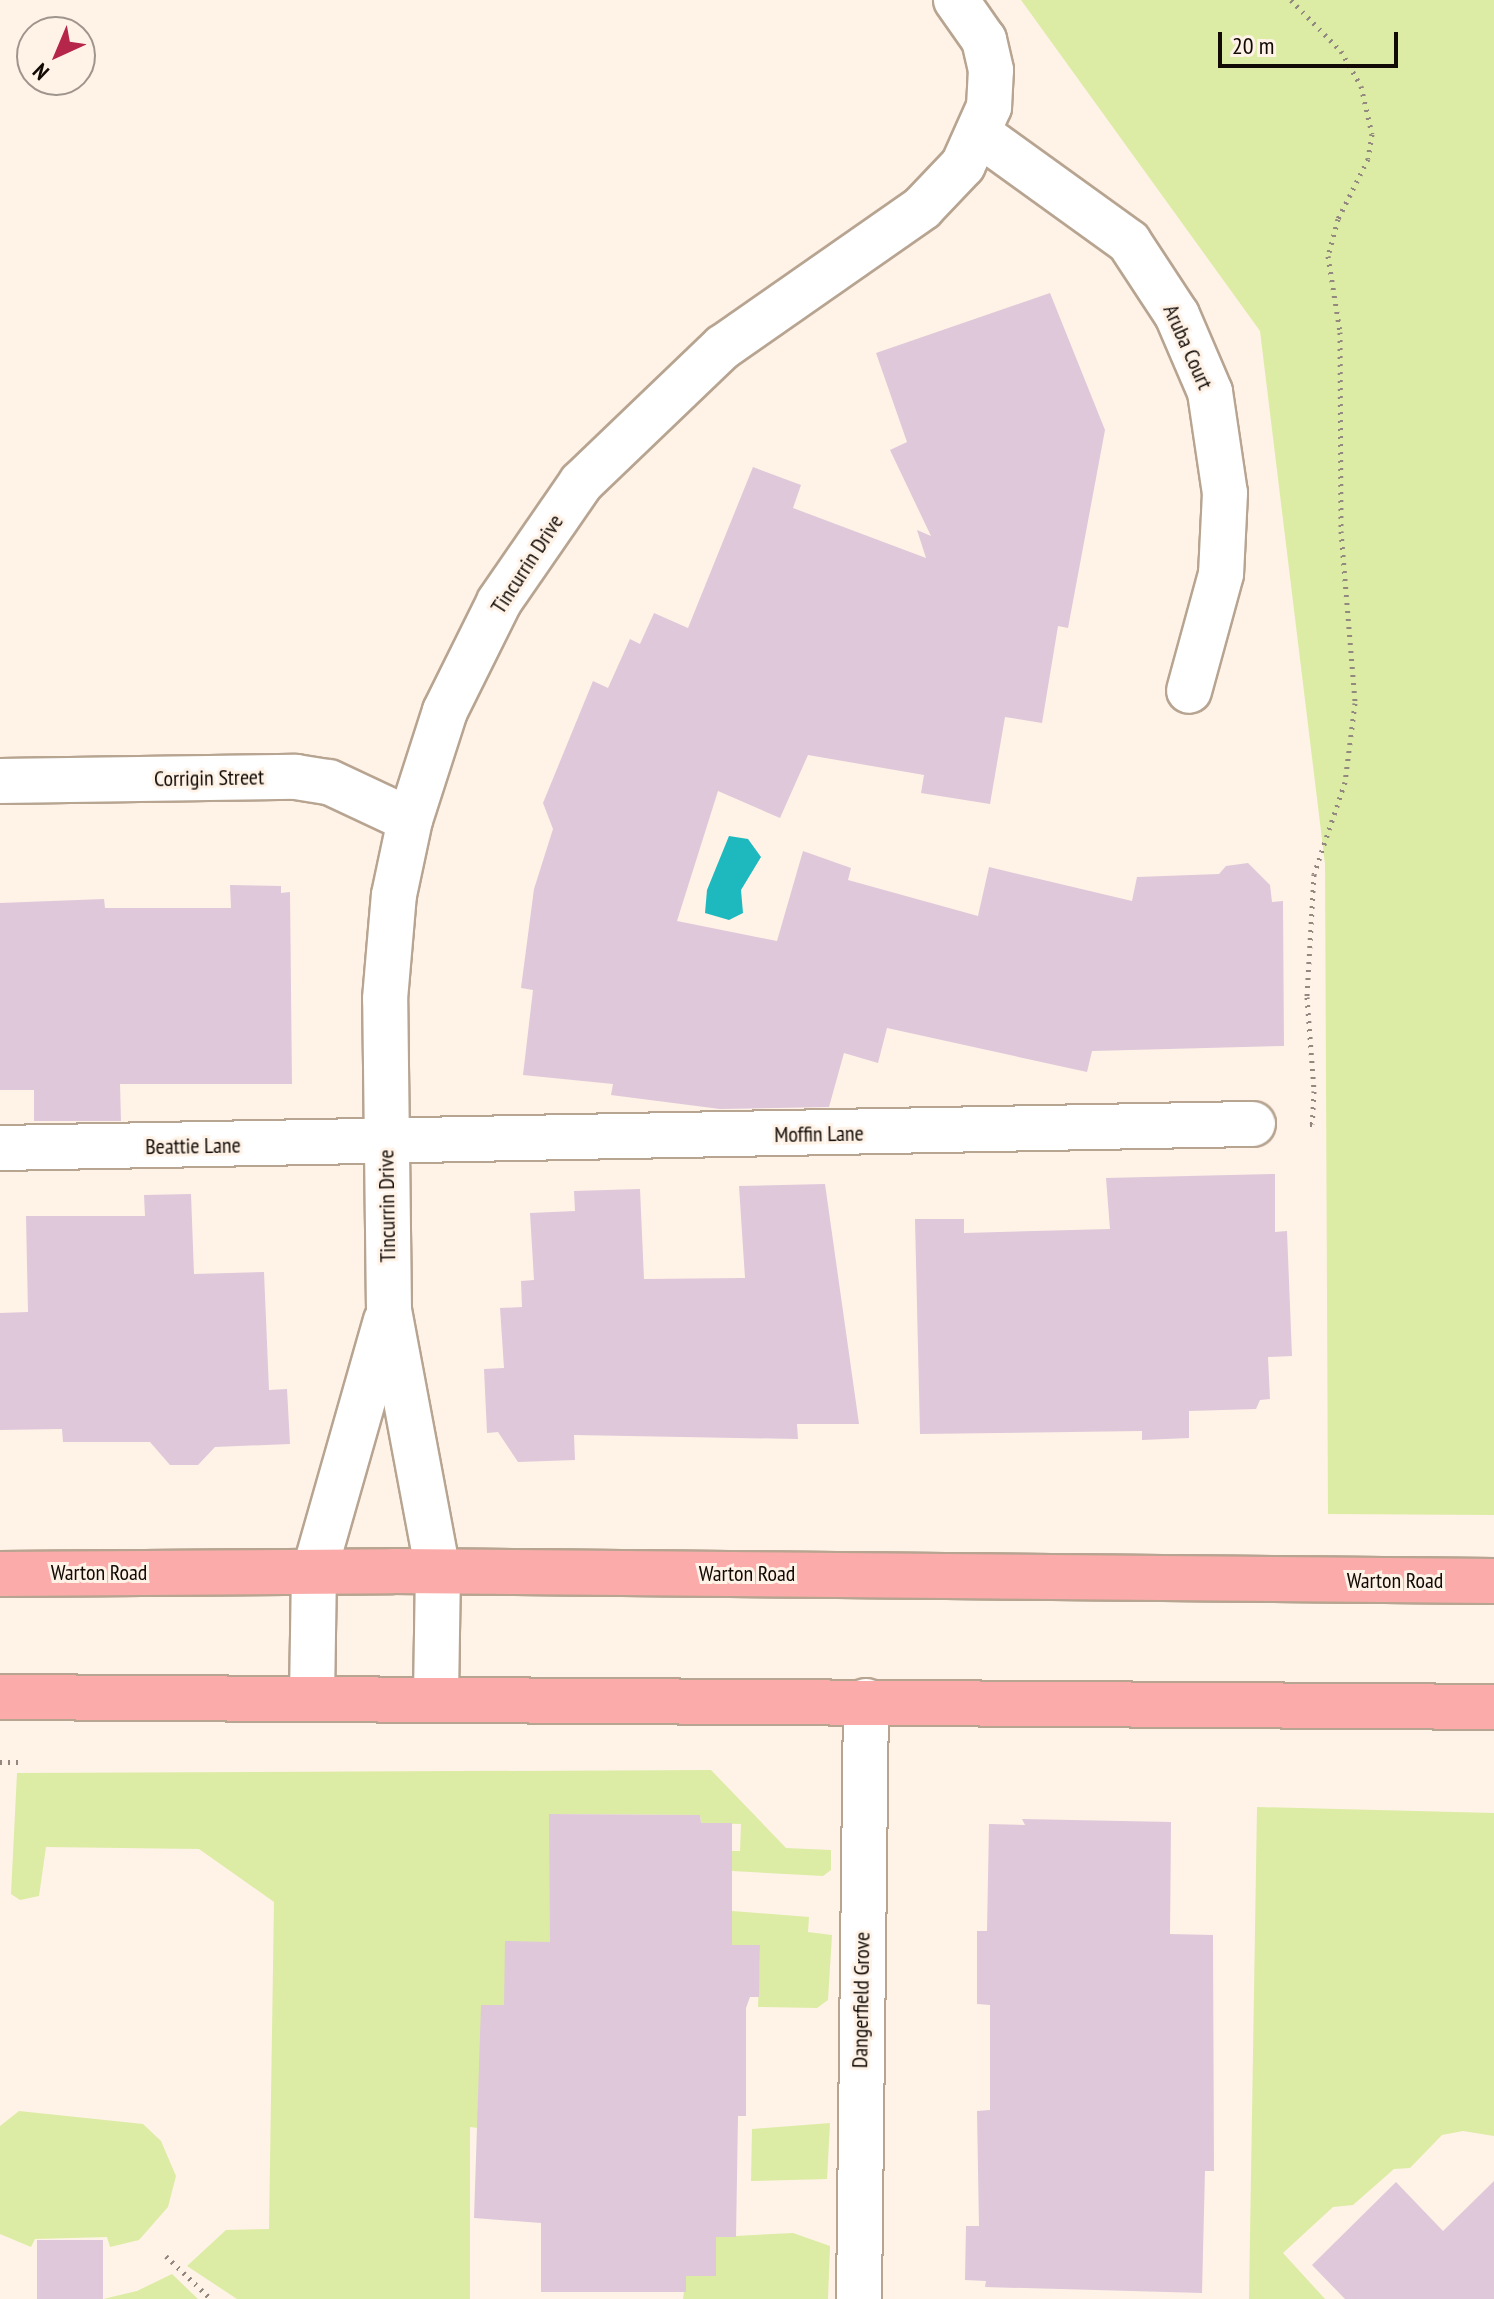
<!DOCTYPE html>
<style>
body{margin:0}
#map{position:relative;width:1494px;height:2299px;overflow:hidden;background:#fff2e7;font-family:"PT Sans Narrow",sans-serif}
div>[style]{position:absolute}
.green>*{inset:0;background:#dceca4}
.water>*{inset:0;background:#1db9bf}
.building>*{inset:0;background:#dfc8da;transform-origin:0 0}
.path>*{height:5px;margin-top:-2.5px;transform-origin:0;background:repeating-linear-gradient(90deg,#938880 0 2px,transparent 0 8px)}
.roads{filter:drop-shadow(2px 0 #b7a491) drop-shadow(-2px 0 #b7a491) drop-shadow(0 2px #b7a491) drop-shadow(0 -2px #b7a491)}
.minor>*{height:44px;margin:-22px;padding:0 22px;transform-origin:22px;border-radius:22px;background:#fff}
.major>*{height:44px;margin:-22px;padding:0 22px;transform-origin:22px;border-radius:22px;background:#fbacaa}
span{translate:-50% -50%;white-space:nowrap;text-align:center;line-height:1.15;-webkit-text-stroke:6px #fff2e7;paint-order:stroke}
.street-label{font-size:22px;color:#110a05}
.north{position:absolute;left:16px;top:16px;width:80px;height:80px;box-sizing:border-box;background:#fff2e7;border:2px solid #a0958d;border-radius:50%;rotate:224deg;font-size:22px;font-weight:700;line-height:32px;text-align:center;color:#110a05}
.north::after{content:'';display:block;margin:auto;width:28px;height:36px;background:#b6254a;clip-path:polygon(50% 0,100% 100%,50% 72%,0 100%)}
.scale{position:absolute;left:1218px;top:32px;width:180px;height:36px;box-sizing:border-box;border:4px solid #110a05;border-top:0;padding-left:10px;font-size:24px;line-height:28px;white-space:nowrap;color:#110a05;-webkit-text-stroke:6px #fff2e7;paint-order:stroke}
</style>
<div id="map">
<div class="green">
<div style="clip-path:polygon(1021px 0,1494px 0,1494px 1515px,1328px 1514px,1325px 864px,1260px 331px)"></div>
<div style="clip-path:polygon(711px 1770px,786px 1848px,831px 1850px,831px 1870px,823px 1876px,732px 1871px,732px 1851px,740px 1851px,741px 1824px,701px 1823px,700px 1815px,550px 1814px,550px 1915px,675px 1917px,732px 1924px,732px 1911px,809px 1917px,808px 1932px,832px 1935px,828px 2000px,817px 2008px,758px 2007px,760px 1945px,504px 2005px,478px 2128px,470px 2127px,470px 2299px,237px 2299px,187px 2266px,226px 2230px,269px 2229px,274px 1902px,199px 1849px,46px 1847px,39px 1896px,20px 1900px,11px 1894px,17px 1773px)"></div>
<div style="clip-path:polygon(1257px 1807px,1494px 1813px,1494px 2136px,1463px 2131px,1442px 2135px,1410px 2168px,1394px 2169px,1353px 2205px,1333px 2207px,1283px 2253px,1325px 2299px,1249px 2299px)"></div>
<div style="clip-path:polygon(19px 2111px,143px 2124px,161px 2141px,176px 2176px,168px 2207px,139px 2240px,110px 2247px,107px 2237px,35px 2239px,31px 2247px,0 2234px,0 2126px)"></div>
<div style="clip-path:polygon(830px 2123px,827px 2179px,751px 2181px,752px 2129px)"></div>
<div style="clip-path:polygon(793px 2233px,830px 2246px,828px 2299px,683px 2299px,686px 2276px,716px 2237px)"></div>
<div style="clip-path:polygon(172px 2274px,198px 2299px,103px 2299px,137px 2291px)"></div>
</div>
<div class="water">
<div style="clip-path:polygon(729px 836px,748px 839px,761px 857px,741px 890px,743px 913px,729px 920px,705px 913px,707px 890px)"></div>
</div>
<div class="building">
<div style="clip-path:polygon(1050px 293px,1105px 430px,1068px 628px,1058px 626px,1042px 723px,1005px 717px,990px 804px,921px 793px,924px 775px,808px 755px,780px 818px,718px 791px,677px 921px,777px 941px,803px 851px,851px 868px,848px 880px,978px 916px,989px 867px,1132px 901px,1137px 877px,1219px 874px,1226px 866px,1248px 863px,1270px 885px,1272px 902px,1283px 901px,1284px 1046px,1092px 1051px,1087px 1072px,887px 1028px,878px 1063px,844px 1053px,829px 1107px,720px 1109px,611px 1095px,613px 1084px,523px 1075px,533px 990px,521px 988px,534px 889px,553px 829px,543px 803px,593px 681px,608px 688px,630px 639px,640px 644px,654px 613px,688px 628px,753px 467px,801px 485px,793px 508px,926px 558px,917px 530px,931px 536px,890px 450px,907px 442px,876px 353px)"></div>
<div style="clip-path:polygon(230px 885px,281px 886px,281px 893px,290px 892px,292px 1084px,120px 1084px,121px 1121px,34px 1121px,34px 1090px,0 1090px,0 903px,104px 899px,105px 908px,231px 908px)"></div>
<div style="clip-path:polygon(1275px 1174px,1275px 1232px,1287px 1231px,1292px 1356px,1268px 1357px,1270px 1399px,1260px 1400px,1256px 1409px,1189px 1411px,1189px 1438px,1142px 1440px,1142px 1431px,920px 1434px,915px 1219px,964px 1219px,964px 1233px,1110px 1229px,1106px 1178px)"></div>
<div style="clip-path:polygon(825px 1184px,859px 1424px,797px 1424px,798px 1439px,574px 1435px,575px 1460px,518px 1462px,498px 1432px,487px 1433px,484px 1369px,504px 1368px,500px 1308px,522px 1307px,521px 1281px,534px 1280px,530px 1213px,575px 1211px,574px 1191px,640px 1189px,644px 1279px,745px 1278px,739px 1186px)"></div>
<div style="clip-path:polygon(191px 1194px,194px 1274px,264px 1272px,269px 1390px,287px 1389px,290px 1444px,215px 1447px,198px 1465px,170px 1465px,150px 1442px,63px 1442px,62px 1429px,0 1430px,0 1313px,28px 1312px,26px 1216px,145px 1216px,144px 1195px)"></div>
<div style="clip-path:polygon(549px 1814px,700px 1815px,701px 1823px,732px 1823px,732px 1945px,760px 1945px,759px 1997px,750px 1997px,746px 2008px,746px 2116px,738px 2116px,736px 2237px,716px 2237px,716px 2276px,686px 2276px,686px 2292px,541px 2292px,541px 2223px,474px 2218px,481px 2005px,504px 2005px,505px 1941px,550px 1942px)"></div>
<div style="clip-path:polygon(1022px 1819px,1171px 1822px,1170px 1934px,1213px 1935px,1214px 2171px,1205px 2171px,1202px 2293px,985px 2287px,986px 2281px,965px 2280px,966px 2226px,979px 2226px,977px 2111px,990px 2110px,990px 2005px,977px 2004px,977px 1931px,987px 1931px,989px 1824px,1025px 1825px)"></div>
<div style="clip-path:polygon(1494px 2181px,1494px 2299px,1345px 2299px,1312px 2265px,1396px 2182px,1443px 2231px)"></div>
<div style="left:103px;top:2240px;width:59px;height:66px;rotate:90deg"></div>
</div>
<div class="path">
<div style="left:1291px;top:0;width:71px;rotate:45.6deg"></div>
<div style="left:1341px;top:51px;width:40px;rotate:60.3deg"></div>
<div style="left:1361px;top:86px;width:49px;rotate:77.1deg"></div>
<div style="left:1372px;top:134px;width:25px;rotate:99deg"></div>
<div style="left:1368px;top:159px;width:67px;rotate:116.6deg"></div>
<div style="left:1338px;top:219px;width:38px;rotate:105deg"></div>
<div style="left:1328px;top:256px;width:77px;rotate:81deg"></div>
<div style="left:1340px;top:332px;width:199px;rotate:89.7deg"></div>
<div style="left:1341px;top:531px;width:173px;rotate:85.3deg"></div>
<div style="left:1355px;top:703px;width:80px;rotate:97.2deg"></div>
<div style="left:1345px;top:782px;width:97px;rotate:108.6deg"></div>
<div style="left:1314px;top:874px;width:123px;rotate:93.3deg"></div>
<div style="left:1307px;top:997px;width:94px;rotate:85.7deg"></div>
<div style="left:1314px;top:1091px;width:33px;rotate:93deg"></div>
<div style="left:1312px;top:1124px;width:7px;rotate:180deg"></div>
<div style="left:0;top:1762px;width:24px"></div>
<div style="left:166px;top:2256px;width:62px;rotate:43.7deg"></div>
</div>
<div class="roads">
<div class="minor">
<div style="left:978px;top:133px;width:186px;rotate:35.8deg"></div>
<div style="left:1129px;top:242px;width:87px;rotate:56.7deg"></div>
<div style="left:1177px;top:315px;width:84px;rotate:66.8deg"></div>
<div style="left:1210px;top:392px;width:102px;rotate:81.6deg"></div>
<div style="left:1225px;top:493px;width:81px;rotate:92.8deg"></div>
<div style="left:1221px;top:574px;width:121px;rotate:105.3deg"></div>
<div style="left:0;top:781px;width:296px;rotate:-0.8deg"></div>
<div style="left:296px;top:777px;width:33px;rotate:9deg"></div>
<div style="left:329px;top:782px;width:89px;rotate:25.1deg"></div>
<div style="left:0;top:1148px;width:1253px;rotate:-1.1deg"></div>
<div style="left:436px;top:1697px;width:125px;rotate:-89.1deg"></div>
<div style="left:438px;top:1572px;width:266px;rotate:-100.6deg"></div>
<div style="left:389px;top:1311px;width:312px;rotate:-90.7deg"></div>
<div style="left:385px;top:999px;width:104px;rotate:-85.1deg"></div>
<div style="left:394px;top:895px;width:77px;rotate:-78deg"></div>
<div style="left:410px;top:820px;width:114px;rotate:-72.2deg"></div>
<div style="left:445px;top:711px;width:122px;rotate:-63.6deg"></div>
<div style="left:499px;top:602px;width:145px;rotate:-55.4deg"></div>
<div style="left:581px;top:483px;width:197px;rotate:-43.8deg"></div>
<div style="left:723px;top:347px;width:243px;rotate:-34.9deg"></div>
<div style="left:922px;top:208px;width:59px;rotate:-46.4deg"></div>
<div style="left:963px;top:165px;width:64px;rotate:-65.9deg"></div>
<div style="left:989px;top:107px;width:37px;rotate:-87deg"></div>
<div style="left:991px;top:70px;width:31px;rotate:-103deg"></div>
<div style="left:984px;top:40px;width:49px;rotate:-125deg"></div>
<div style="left:312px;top:1698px;width:125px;rotate:-89.1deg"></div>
<div style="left:314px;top:1573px;width:262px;rotate:-74.1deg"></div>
<div style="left:859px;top:2299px;width:598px;rotate:-89.33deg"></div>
</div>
<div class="major">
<div style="left:0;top:1574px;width:393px;rotate:-0.4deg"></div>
<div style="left:393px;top:1571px;width:1101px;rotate:0.52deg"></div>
<div style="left:0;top:1697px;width:1494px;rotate:0.38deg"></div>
</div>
</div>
<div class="street-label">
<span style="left:1188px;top:347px;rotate:66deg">Aruba Court</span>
<span style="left:527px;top:564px;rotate:-57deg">Tincurrin Drive</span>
<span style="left:209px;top:778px;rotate:-1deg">Corrigin Street</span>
<span style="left:819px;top:1134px;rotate:-1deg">Moffin Lane</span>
<span style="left:193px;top:1146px;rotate:-1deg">Beattie Lane</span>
<span style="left:387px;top:1206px;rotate:-91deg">Tincurrin Drive</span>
<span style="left:99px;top:1573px">Warton Road</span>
<span style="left:747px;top:1574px">Warton Road</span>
<span style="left:1395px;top:1581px">Warton Road</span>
<span style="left:861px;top:2000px;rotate:-89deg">Dangerfield Grove</span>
</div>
<div class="north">N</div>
<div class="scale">20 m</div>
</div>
